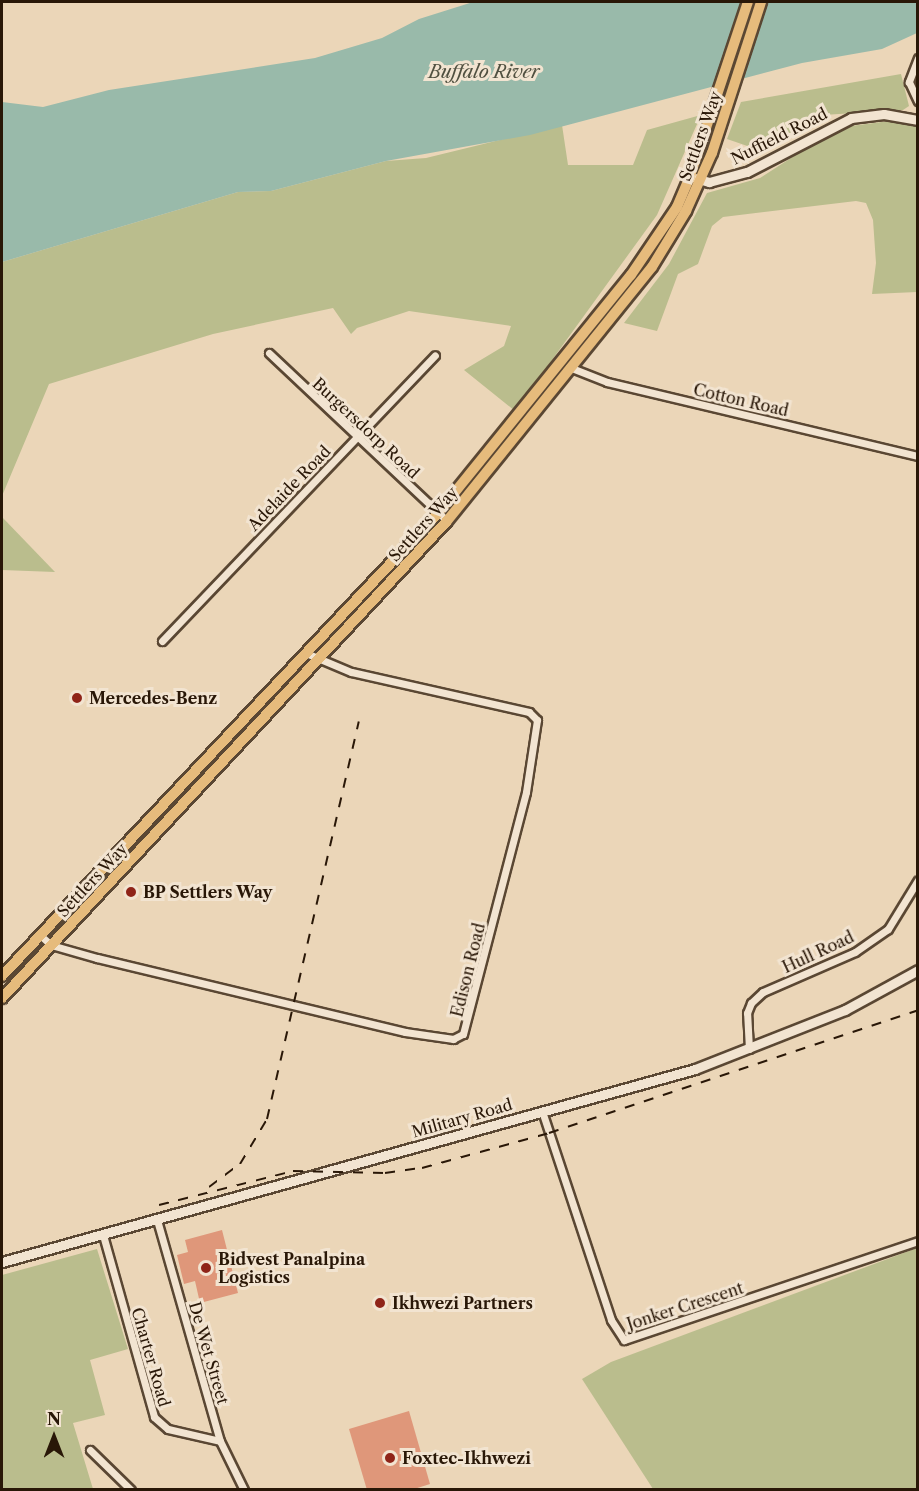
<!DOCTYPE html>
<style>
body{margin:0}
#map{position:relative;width:919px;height:1491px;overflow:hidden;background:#ebd6b8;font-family:"Libre Caslon Text",serif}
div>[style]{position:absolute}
.green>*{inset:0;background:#babd8d}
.water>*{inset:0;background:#99baaa}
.building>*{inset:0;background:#df977a}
.roads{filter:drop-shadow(2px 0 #5a4733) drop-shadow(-2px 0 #5a4733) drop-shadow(0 2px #5a4733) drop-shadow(0 -2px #5a4733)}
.street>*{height:7px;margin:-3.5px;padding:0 3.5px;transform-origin:3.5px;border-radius:3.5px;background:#f2e4d1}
.secondary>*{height:9px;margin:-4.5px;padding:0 4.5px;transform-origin:4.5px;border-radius:4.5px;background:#f2e4d1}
.primary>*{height:10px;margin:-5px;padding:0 5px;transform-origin:5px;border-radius:5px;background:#e6bb7c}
.rail>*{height:2px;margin-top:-1px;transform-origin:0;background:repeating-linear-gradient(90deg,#291707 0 10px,transparent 0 20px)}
.dots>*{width:16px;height:16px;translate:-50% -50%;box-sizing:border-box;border:3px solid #f2e4d1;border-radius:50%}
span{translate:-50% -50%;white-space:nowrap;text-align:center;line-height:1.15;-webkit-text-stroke:6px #f2e4d1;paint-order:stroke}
.street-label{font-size:16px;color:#291707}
.poi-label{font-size:16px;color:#291707;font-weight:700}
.left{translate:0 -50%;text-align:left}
.water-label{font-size:18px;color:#505040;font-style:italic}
.frame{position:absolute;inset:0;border:3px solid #291707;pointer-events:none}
.north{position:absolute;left:24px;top:1407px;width:60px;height:60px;-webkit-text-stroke:4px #f2e4d1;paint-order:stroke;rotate:0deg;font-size:16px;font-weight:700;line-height:24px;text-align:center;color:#291707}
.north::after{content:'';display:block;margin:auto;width:21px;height:27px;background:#291707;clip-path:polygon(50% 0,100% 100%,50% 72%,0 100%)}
</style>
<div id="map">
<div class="green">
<div style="clip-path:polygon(901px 74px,909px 106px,903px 110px,823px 115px,759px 150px,727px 139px,741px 102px)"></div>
<div style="clip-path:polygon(701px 115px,657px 215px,515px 411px,464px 370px,504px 346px,511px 326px,409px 311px,357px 328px,351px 334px,333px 308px,213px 334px,49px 384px,2px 496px,2px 262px,238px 192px,271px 191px,386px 161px,426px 158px,562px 125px,568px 165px,633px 165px,647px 130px)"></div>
<div style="clip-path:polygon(897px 120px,917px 127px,917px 292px,872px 294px,876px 263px,873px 220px,866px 203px,856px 201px,723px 217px,712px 226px,698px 264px,678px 274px,657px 331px,624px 323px,669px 264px,707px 193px,760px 178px,808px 147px,851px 126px)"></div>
<div style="clip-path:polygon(2px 517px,55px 572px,2px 570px)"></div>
<div style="clip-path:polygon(917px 1248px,917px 1489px,653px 1489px,582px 1379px,611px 1362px)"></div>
<div style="clip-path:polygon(97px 1249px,128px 1349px,90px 1360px,105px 1415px,73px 1423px,93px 1489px,2px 1489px,2px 1275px)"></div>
</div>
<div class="water">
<div style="clip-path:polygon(473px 2px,917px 2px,917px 33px,882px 49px,802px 63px,530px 135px,386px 161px,271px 191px,238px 192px,2px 262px,2px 102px,43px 107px,109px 90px,315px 58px,382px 38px,419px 19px)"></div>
</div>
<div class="building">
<div style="clip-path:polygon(222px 1230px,238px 1293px,200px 1303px,195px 1281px,184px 1284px,177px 1255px,188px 1252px,185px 1240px)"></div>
<div style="clip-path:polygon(409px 1411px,430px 1484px,411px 1490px,367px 1490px,349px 1429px)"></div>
</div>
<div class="roads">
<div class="street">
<div style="left:918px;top:58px;width:26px;rotate:111deg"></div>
<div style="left:909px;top:82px;width:21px;rotate:65deg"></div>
<div style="left:269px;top:353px;width:245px;rotate:43.3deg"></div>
<div style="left:569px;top:367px;width:41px;rotate:21.5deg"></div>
<div style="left:607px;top:382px;width:320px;rotate:13.4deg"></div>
<div style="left:162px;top:641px;width:395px;rotate:-46.3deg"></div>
<div style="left:40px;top:935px;width:15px;rotate:42deg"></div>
<div style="left:51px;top:945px;width:48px;rotate:15.8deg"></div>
<div style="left:97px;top:958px;width:317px;rotate:13.5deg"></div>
<div style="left:405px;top:1032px;width:49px;rotate:8.3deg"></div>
<div style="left:453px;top:1039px;width:11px;rotate:-27deg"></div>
<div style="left:463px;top:1034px;width:250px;rotate:-75.4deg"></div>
<div style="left:526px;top:792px;width:73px;rotate:-81.3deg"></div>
<div style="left:537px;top:720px;width:11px;rotate:-135deg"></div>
<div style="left:529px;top:712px;width:182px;rotate:-167.3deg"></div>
<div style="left:351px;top:672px;width:49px;rotate:-157.1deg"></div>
<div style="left:749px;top:1049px;width:36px;rotate:-93deg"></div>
<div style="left:747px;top:1013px;width:11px;rotate:-68deg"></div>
<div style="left:751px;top:1003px;width:16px;rotate:-43deg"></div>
<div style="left:763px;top:992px;width:100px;rotate:-23.5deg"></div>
<div style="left:855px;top:952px;width:40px;rotate:-34.9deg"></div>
<div style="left:888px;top:929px;width:57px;rotate:-58.5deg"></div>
<div style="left:542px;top:1111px;width:220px;rotate:71.7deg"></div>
<div style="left:611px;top:1320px;width:24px;rotate:57deg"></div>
<div style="left:624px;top:1340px;width:310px;rotate:-18.6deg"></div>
<div style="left:157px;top:1220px;width:230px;rotate:74.1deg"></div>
<div style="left:220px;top:1441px;width:55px;rotate:63.9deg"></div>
<div style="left:103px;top:1235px;width:189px;rotate:74.3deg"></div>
<div style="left:154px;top:1417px;width:18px;rotate:41deg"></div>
<div style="left:168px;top:1429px;width:53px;rotate:13deg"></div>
<div style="left:90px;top:1450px;width:57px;rotate:44.3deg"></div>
</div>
<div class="secondary">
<div style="left:695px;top:178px;width:15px;rotate:16deg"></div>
<div style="left:709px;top:182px;width:39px;rotate:-15deg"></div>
<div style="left:747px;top:172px;width:117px;rotate:-27.4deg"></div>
<div style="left:851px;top:118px;width:33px;rotate:-7deg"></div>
<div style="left:884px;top:114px;width:35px;rotate:10deg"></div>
<div style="left:2px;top:1262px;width:719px;rotate:-15.56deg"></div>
<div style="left:695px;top:1069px;width:161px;rotate:-21.5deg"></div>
<div style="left:845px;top:1010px;width:83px;rotate:-28.7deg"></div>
</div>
<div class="primary">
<div style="left:2px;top:976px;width:636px;rotate:-46.72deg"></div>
<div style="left:438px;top:513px;width:306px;rotate:-51deg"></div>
<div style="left:631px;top:275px;width:82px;rotate:-55.9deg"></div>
<div style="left:677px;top:207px;width:34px;rotate:-67deg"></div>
<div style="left:690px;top:176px;width:183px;rotate:-71.6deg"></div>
<div style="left:2px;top:998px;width:652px;rotate:-46.99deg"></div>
<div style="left:447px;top:521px;width:326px;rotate:-51.1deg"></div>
<div style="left:652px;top:267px;width:66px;rotate:-58.7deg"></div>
<div style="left:686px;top:211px;width:64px;rotate:-65.9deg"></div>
<div style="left:712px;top:153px;width:159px;rotate:-72deg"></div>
</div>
</div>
<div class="rail">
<div style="left:209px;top:1187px;width:39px;rotate:-37deg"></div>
<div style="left:240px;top:1164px;width:52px;rotate:-59deg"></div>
<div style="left:267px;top:1119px;width:408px;rotate:-77deg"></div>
<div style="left:159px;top:1205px;width:138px;rotate:-14.2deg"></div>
<div style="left:293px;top:1171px;width:92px;rotate:1.2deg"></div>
<div style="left:385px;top:1173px;width:37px;rotate:-8deg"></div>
<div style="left:422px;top:1168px;width:132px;rotate:-15.4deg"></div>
<div style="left:549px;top:1133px;width:389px;rotate:-18.4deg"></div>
</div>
<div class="dots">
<div style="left:77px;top:698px;background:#8f2418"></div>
<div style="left:131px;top:892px;background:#8f2418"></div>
<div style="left:206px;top:1268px;background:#8f2418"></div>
<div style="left:380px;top:1303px;background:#8f2418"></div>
<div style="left:390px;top:1458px;background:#8f2418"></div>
</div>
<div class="street-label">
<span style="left:700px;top:136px;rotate:-70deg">Settlers Way</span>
<span style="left:779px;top:136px;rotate:-27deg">Nuffield Road</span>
<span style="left:741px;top:400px;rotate:13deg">Cotton Road</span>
<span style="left:366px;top:428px;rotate:43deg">Burgersdorp Road</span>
<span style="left:289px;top:488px;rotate:-46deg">Adelaide Road</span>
<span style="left:423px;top:524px;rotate:-48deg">Settlers Way</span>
<span style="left:92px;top:880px;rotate:-47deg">Settlers Way</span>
<span style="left:818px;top:952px;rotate:-25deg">Hull Road</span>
<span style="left:468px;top:970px;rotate:-76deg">Edison Road</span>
<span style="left:462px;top:1118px;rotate:-16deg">Military Road</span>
<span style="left:685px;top:1306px;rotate:-18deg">Jonker Crescent</span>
<span style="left:209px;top:1353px;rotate:74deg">De Wet Street</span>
<span style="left:151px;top:1357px;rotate:74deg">Charter Road</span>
</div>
<div class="poi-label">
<span class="left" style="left:89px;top:698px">Mercedes-Benz</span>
<span class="left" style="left:143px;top:892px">BP Settlers Way</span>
<span class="left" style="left:218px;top:1268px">Bidvest Panalpina<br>Logistics</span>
<span class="left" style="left:392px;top:1303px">Ikhwezi Partners</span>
<span class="left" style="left:402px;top:1458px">Foxtec-Ikhwezi</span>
</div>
<div class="water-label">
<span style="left:484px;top:72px">Buffalo River</span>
</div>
<div class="frame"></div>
<div class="north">N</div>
</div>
